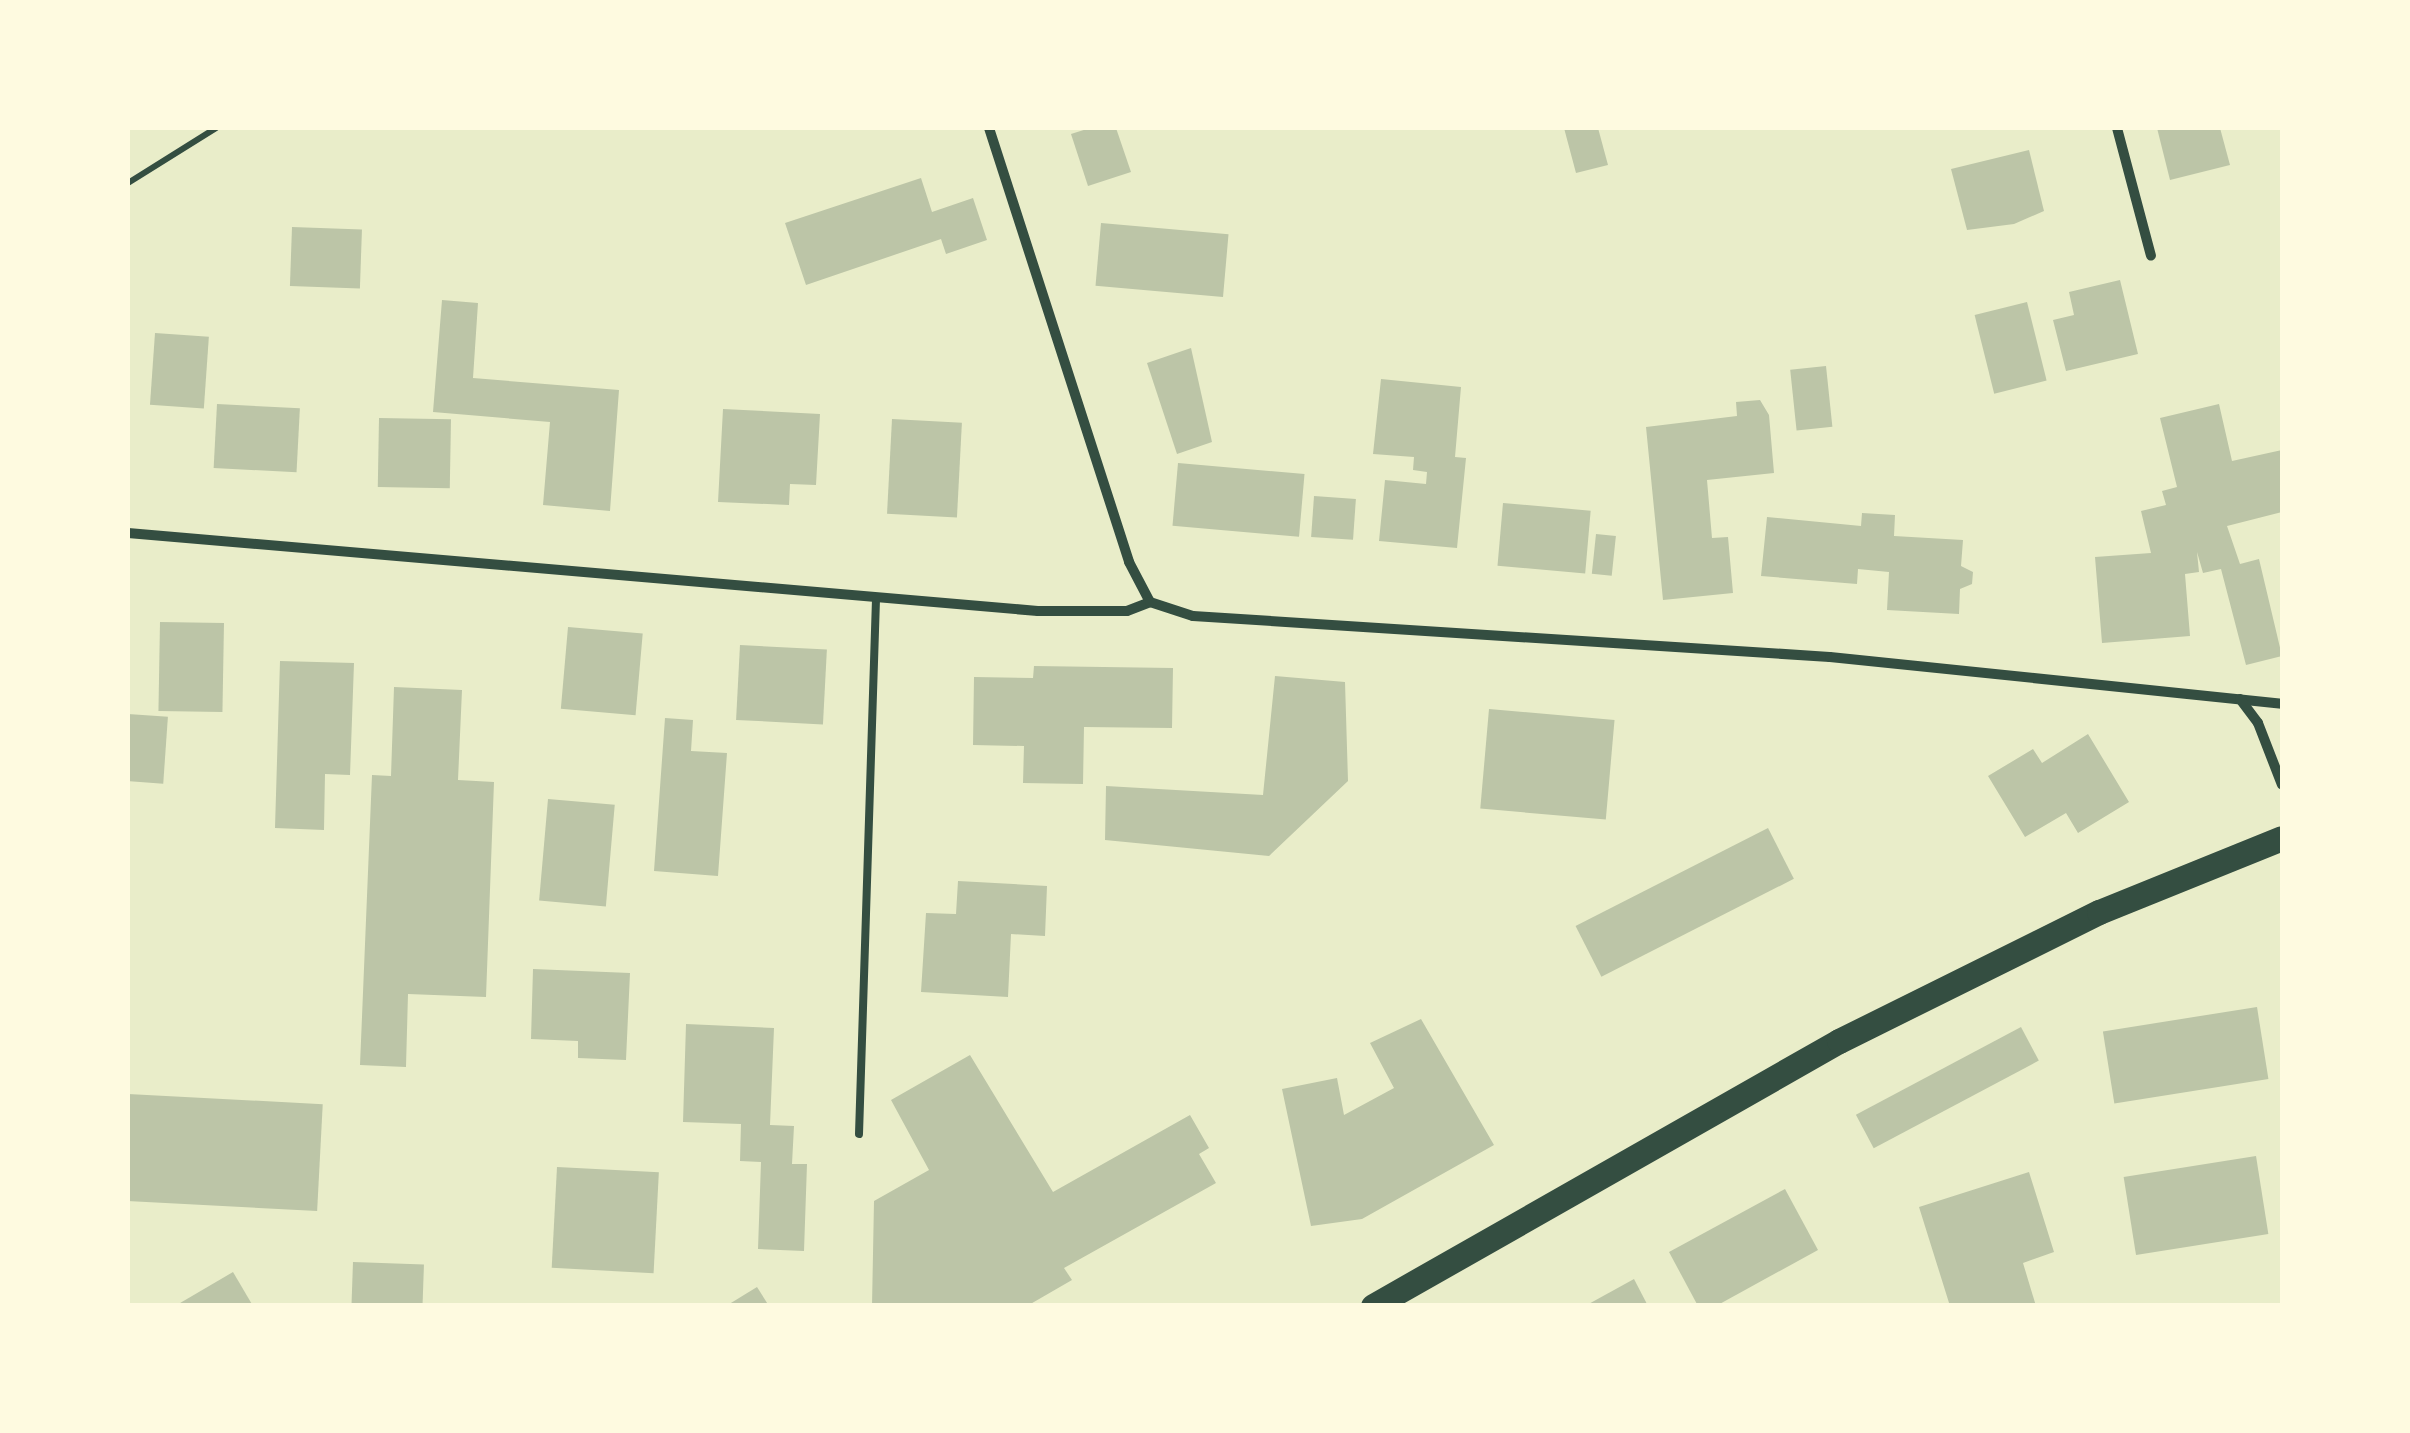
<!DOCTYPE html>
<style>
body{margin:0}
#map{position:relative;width:2410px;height:1433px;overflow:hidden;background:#e9edc9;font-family:"DM Sans",sans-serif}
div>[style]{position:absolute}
.building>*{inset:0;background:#bcc5a7;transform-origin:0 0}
.path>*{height:6px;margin:-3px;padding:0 3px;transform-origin:3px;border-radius:3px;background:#344e41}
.service>*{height:8px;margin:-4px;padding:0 4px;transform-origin:4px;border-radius:4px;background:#344e41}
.minor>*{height:10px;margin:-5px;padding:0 5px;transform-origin:5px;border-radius:5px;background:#344e41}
.primary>*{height:25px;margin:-12.5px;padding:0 12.5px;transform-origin:12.5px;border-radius:12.5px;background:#344e41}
span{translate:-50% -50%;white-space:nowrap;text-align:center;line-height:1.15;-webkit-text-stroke:9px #fefae0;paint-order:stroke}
.frame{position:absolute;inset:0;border:130px solid #fefae0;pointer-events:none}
</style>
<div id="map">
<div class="building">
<div style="clip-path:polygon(1090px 128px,1116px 128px,1131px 172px,1088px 186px,1071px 134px)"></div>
<div style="clip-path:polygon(1564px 128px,1598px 128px,1608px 165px,1576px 173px)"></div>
<div style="clip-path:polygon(2157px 128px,2220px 128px,2230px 165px,2170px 180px)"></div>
<div style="clip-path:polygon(2029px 150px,2044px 211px,2014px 224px,1967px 230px,1951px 169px)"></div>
<div style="clip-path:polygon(921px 178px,932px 212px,973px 198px,987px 240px,946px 254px,941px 239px,806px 285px,785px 223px)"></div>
<div style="left:1101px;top:223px;width:128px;height:63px;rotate:5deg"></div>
<div style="left:292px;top:227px;width:70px;height:59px;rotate:2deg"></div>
<div style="clip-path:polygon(2120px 280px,2138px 354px,2066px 371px,2053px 320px,2074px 315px,2069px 292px)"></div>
<div style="clip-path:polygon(442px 300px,478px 303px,473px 378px,619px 390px,610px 511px,543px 505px,550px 422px,433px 412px)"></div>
<div style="left:2027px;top:302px;width:81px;height:54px;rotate:76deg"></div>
<div style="left:155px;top:333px;width:54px;height:72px;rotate:4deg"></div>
<div style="clip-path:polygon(1191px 348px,1212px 442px,1177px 454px,1147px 363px)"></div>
<div style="left:1826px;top:366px;width:61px;height:36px;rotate:84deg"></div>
<div style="clip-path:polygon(1381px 379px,1461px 387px,1455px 457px,1466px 458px,1457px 548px,1379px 541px,1385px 480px,1426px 484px,1427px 472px,1413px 470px,1414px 457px,1373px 454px)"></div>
<div style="clip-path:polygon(1760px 400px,1769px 415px,1774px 473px,1707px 480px,1712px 538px,1728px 537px,1733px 593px,1663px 600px,1646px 427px,1737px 416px,1736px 402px)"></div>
<div style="left:217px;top:404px;width:83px;height:64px;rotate:3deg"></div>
<div style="clip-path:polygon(2219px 404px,2232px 461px,2282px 450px,2282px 512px,2227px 526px,2240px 564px,2259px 559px,2282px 656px,2246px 665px,2221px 569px,2203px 573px,2197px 552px,2199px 572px,2185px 574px,2190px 636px,2102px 643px,2095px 557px,2151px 553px,2141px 511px,2166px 505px,2162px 491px,2177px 487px,2160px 418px)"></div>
<div style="clip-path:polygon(723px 409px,820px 414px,816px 485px,790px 484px,789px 505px,718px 502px)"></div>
<div style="left:379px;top:418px;width:72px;height:69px;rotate:1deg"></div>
<div style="left:892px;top:419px;width:70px;height:95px;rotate:3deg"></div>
<div style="left:1178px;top:463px;width:127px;height:63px;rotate:5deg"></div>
<div style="left:1314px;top:496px;width:42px;height:41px;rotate:4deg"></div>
<div style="left:1503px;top:503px;width:88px;height:63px;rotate:5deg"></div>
<div style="clip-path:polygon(1862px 513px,1895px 515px,1894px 536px,1963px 540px,1961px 566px,1973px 572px,1972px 584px,1960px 589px,1959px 614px,1887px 610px,1889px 572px,1858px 569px,1857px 584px,1761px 576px,1767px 517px,1861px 526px)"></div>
<div style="left:1596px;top:534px;width:20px;height:40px;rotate:6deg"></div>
<div style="left:160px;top:622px;width:64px;height:89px;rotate:1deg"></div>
<div style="left:568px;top:627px;width:75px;height:82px;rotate:5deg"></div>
<div style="left:740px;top:645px;width:87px;height:75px;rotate:3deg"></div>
<div style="clip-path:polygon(280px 661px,354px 663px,350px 775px,325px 774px,324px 830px,275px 828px)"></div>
<div style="clip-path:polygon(1034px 666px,1173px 668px,1172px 728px,1084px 727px,1083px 784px,1023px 783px,1024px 746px,973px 745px,974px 677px,1033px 678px)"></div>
<div style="clip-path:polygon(1275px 676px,1345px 682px,1348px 781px,1269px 856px,1105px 840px,1106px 786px,1263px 795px)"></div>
<div style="clip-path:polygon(394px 687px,462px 690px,458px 780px,494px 782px,486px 997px,408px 994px,406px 1067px,360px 1065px,372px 775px,391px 776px)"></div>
<div style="left:1489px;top:709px;width:126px;height:100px;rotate:5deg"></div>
<div style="left:128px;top:714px;width:40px;height:67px;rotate:4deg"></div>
<div style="clip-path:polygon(665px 718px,693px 720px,691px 751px,727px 753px,718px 876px,654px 871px)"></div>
<div style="clip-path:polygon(2088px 734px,2129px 802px,2078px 833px,2066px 813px,2025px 837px,1988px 776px,2033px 749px,2042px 763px)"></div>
<div style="left:548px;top:799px;width:67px;height:102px;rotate:5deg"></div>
<div style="left:1768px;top:828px;width:57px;height:216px;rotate:63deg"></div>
<div style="clip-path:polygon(958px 881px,1047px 886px,1045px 936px,1011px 934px,1008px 997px,921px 992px,926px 913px,956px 914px)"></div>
<div style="clip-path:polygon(533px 969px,630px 973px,626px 1060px,578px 1058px,578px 1041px,531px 1039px)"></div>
<div style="left:2257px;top:1007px;width:73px;height:156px;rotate:81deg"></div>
<div style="clip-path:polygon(1421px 1019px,1494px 1145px,1362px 1219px,1311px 1226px,1282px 1089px,1337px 1078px,1344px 1115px,1394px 1088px,1370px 1043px)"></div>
<div style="clip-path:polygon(686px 1024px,774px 1028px,770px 1125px,794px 1126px,792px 1164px,807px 1164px,804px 1251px,758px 1249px,761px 1162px,740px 1161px,741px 1124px,683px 1122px)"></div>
<div style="left:2021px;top:1027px;width:38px;height:187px;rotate:62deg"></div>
<div style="clip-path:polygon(970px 1055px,1053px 1192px,1190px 1115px,1209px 1148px,1199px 1154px,1216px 1183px,1064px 1268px,1072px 1280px,1027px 1306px,872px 1306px,874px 1201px,929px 1170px,891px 1100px)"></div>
<div style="left:128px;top:1094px;width:195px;height:107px;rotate:3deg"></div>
<div style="left:2256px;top:1156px;width:79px;height:134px;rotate:81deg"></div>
<div style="left:557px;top:1167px;width:102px;height:101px;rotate:3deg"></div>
<div style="clip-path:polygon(2029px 1172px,2054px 1252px,2023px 1263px,2036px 1306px,1950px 1306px,1919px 1207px)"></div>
<div style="clip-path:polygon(1785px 1189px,1818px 1250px,1716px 1306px,1698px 1306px,1669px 1252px)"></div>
<div style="left:353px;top:1262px;width:71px;height:44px;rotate:2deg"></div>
<div style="clip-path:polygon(233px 1272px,253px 1306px,175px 1306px)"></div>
<div style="clip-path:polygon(1634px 1279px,1648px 1306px,1585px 1306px)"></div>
<div style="clip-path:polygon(757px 1287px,769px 1306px,726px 1306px)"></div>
</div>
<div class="path">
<div style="left:128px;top:183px;width:104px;rotate:-32deg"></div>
</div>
<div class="service">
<div style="left:859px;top:1134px;width:535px;rotate:-88.18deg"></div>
</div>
<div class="minor">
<div style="left:989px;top:128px;width:456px;rotate:72.1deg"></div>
<div style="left:1129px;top:562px;width:45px;rotate:62.3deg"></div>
<div style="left:2117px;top:128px;width:132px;rotate:75.1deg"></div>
<div style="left:128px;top:533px;width:913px;rotate:4.9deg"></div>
<div style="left:1038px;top:611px;width:89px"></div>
<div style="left:1127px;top:611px;width:25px;rotate:-21deg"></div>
<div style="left:1150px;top:602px;width:45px;rotate:18deg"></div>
<div style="left:1193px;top:616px;width:638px;rotate:3.68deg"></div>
<div style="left:1830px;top:657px;width:454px;rotate:5.9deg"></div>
<div style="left:2240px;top:699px;width:30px;rotate:53deg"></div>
<div style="left:2258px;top:723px;width:66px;rotate:68.8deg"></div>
</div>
<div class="primary">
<div style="left:1373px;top:1306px;width:536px;rotate:-29.63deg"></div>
<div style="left:1839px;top:1041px;width:290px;rotate:-26.4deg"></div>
<div style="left:2099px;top:912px;width:197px;rotate:-22deg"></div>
</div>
<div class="frame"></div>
</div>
